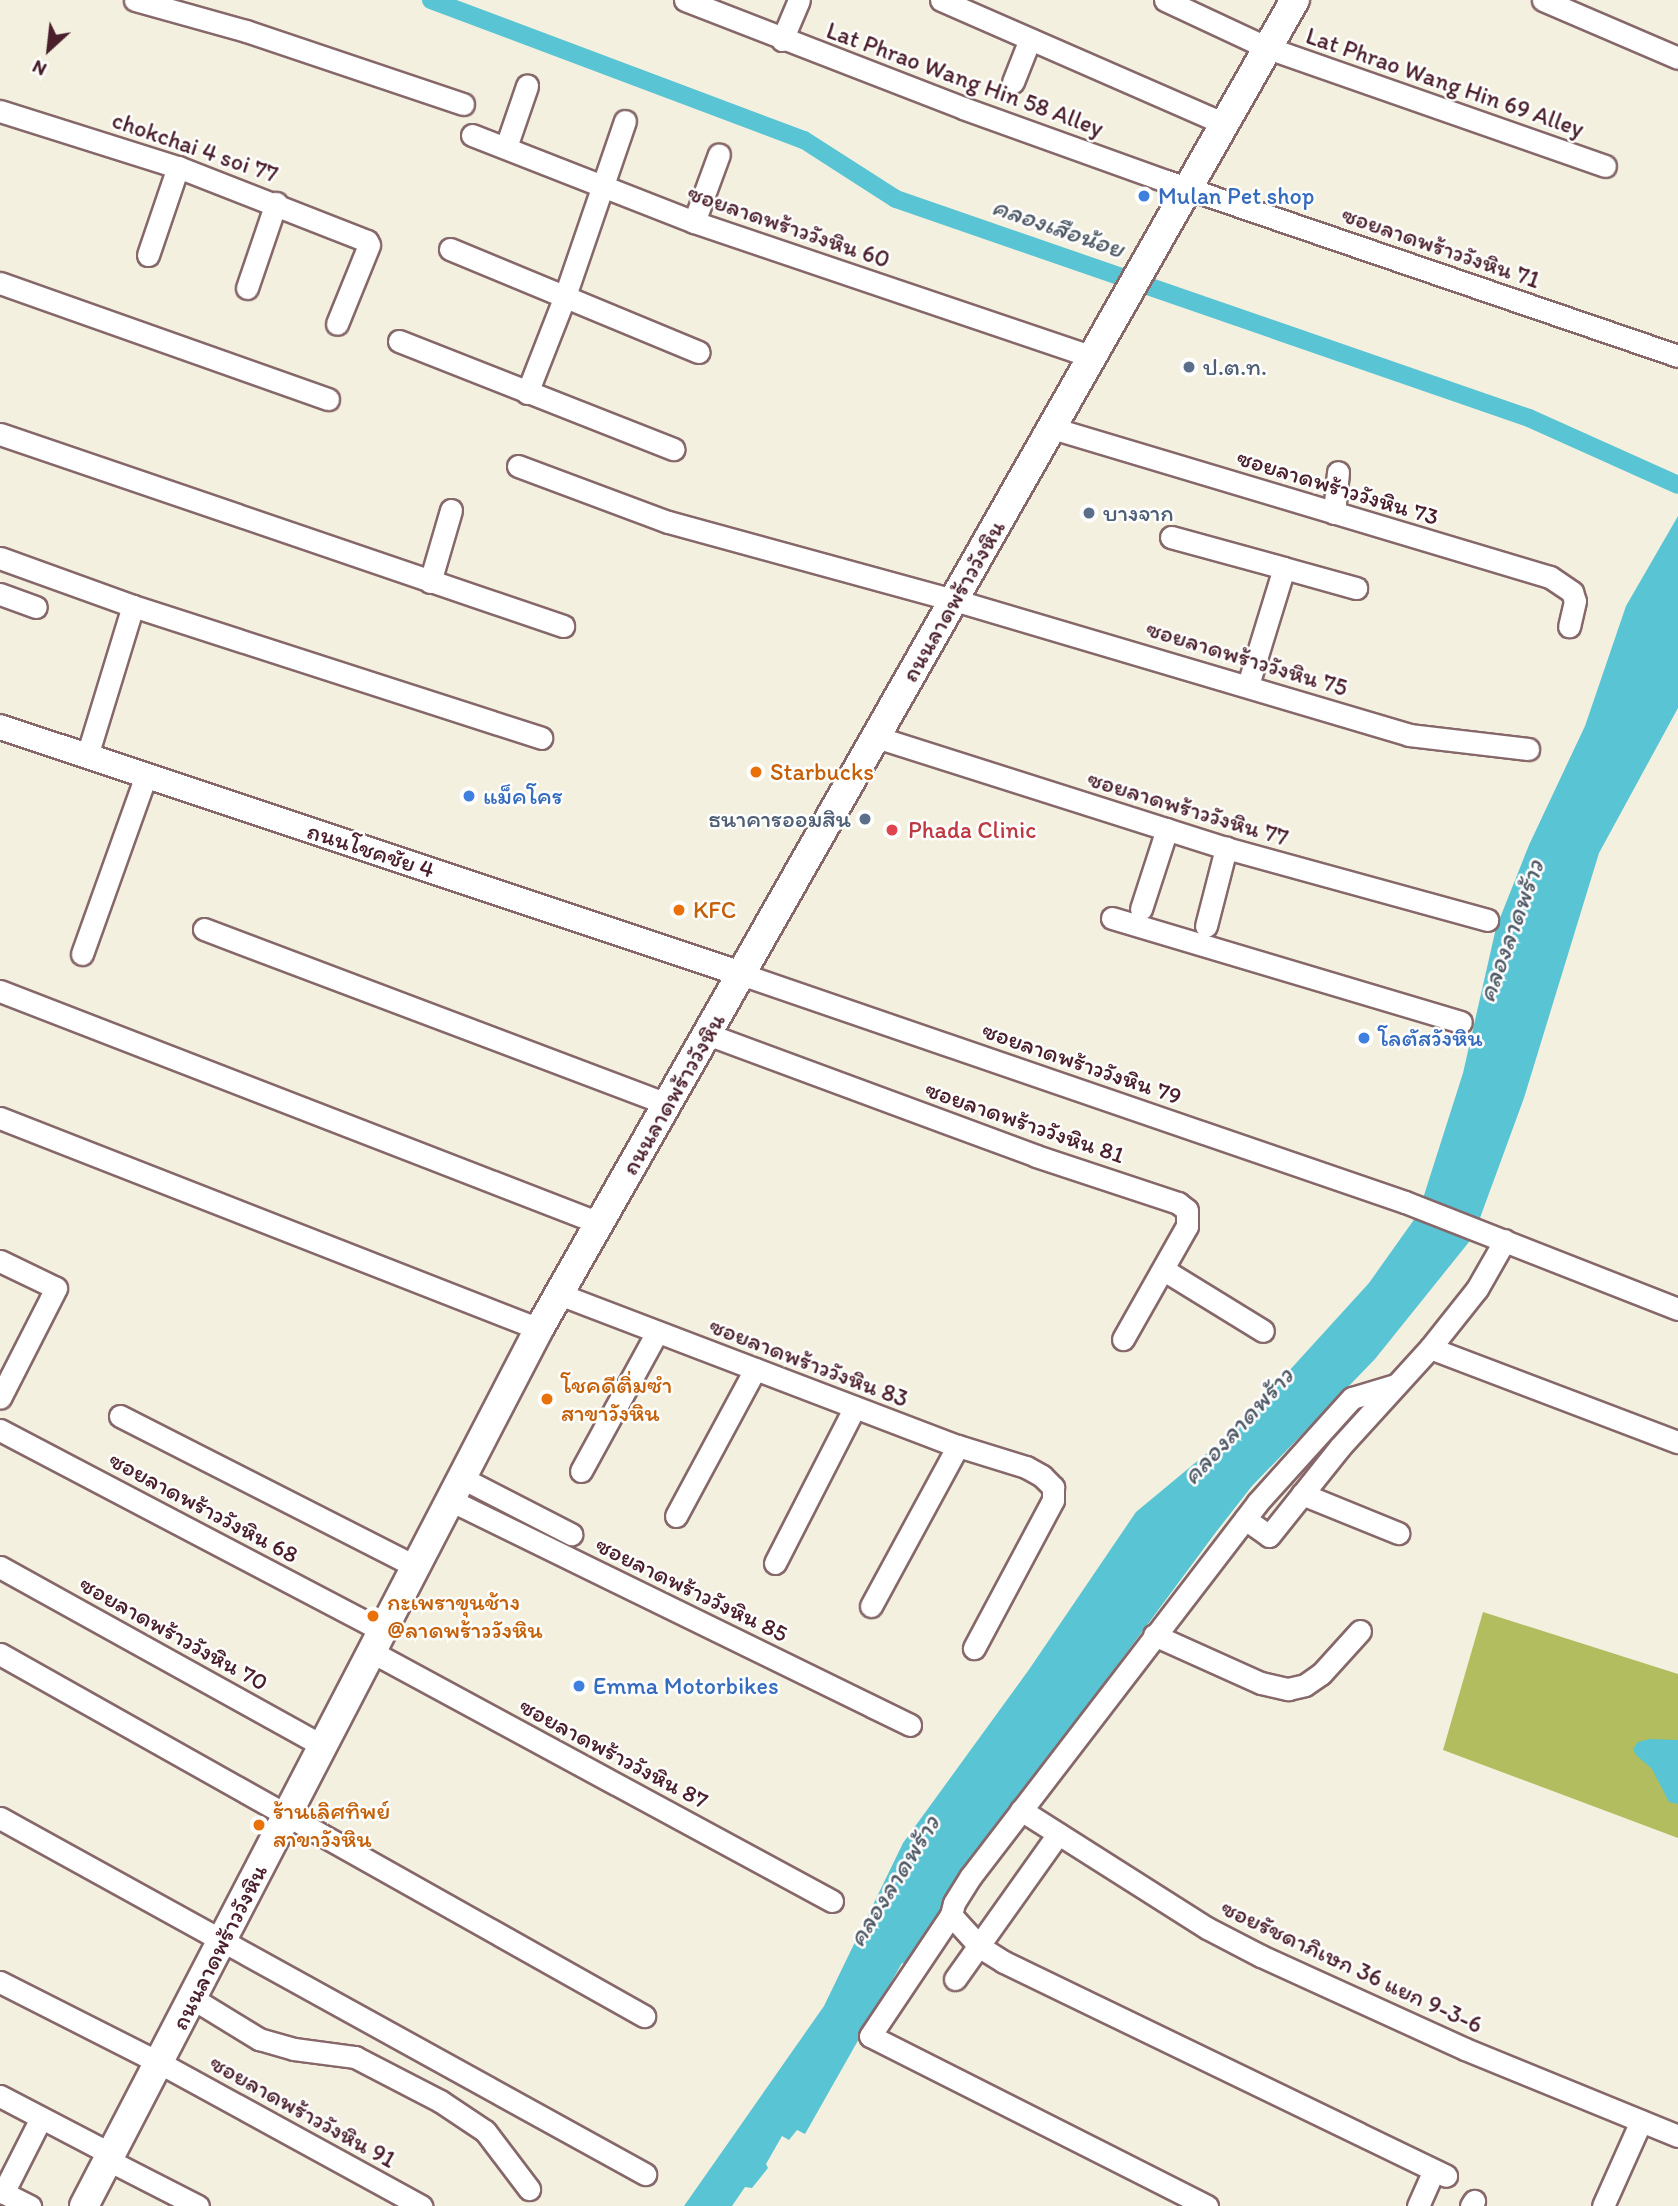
<!DOCTYPE html>
<meta charset="utf-8">
<style>
body{margin:0}
#map{position:relative;width:1678px;height:2206px;overflow:hidden;background:#f4f0df;font-family:Itim,"Playpen Sans Thai",sans-serif}
div>[style]{position:absolute}
.green>*{inset:0;background:#b1bd5f}
.water>*{inset:0;background:#59c4d3}
.canal>*{height:18px;margin:-9px;padding:0 9px;transform-origin:9px;border-radius:9px;background:#59c4d3}
.roads{filter:drop-shadow(2px 0 #86686a) drop-shadow(-2px 0 #86686a) drop-shadow(0 2px #86686a) drop-shadow(0 -2px #86686a)}
.minor>*{height:21px;margin:-10.5px;padding:0 10.5px;transform-origin:10.5px;border-radius:10.5px;background:#fff}
.tertiary>*{height:24px;margin:-12px;padding:0 12px;transform-origin:12px;border-radius:12px;background:#fff}
.secondary>*{height:28px;margin:-14px;padding:0 14px;transform-origin:14px;border-radius:14px;background:#fff}
.dots>*{width:19px;height:19px;translate:-50% -50%;box-sizing:border-box;border:4px solid #fff;border-radius:50%}
span{translate:-50% -50%;white-space:nowrap;text-align:center;line-height:1.15;-webkit-text-stroke:5px #fff;paint-order:stroke}
.street-label{font-size:24px;color:#4a1f2b}
.shop-label{font-size:24px;color:#366cbe}
.left{translate:0 -50%;text-align:left}
.service-label{font-size:24px;color:#4e5e75}
.right{translate:-100% -50%;text-align:right}
.food-label{font-size:24px;color:#c56008}
.health-label{font-size:24px;color:#be3a42}
.water-label{font-size:26px;color:#4f5966;font-style:italic}
.north{position:absolute;left:14px;top:14px;width:70px;height:70px;-webkit-text-stroke:5px #fff;paint-order:stroke;rotate:207deg;font-size:19px;font-weight:700;line-height:28px;text-align:center;color:#4a1f2b}
.north::after{content:'';display:block;margin:auto;width:24px;height:32px;background:#4a1f2b;clip-path:polygon(50% 0,100% 100%,50% 72%,0 100%)}
</style>
<div id="map">
<div class="green">
<div style="clip-path:polygon(1483px 1612px,1678px 1674px,1678px 1838px,1443px 1750px)"></div>
</div>
<div class="water">
<div style="clip-path:polygon(1678px 516px,1678px 708px,1599px 853px,1524px 1098px,1473px 1237px,1375px 1359px,1252px 1486px,1216px 1532px,953px 1887px,909px 1965px,902px 1963px,805px 2134px,797px 2130px,789px 2140px,782px 2136px,766px 2164px,768px 2168px,752px 2188px,745px 2187px,732px 2206px,684px 2206px,824px 2006px,903px 1843px,1028px 1671px,1136px 1512px,1236px 1429px,1369px 1283px,1418px 1214px,1463px 1073px,1496px 928px,1529px 845px,1585px 726px,1626px 606px)"></div>
<div style="clip-path:polygon(1650px 1739px,1678px 1740px,1678px 1804px,1669px 1802px,1652px 1769px,1636px 1755px,1633px 1749px,1638px 1742px)"></div>
</div>
<div class="canal">
<div style="left:431px;top:0;width:398px;rotate:20.6deg"></div>
<div style="left:804px;top:140px;width:109px;rotate:32.7deg"></div>
<div style="left:896px;top:199px;width:670px;rotate:19.08deg"></div>
<div style="left:1529px;top:418px;width:163px;rotate:24.2deg"></div>
</div>
<div class="roads">
<div class="minor">
<div style="left:135px;top:0;width:115px;rotate:15.6deg"></div>
<div style="left:246px;top:31px;width:229px;rotate:18.6deg"></div>
<div style="left:685px;top:0;width:298px;rotate:21.2deg"></div>
<div style="left:963px;top:108px;width:216px;rotate:19.8deg"></div>
<div style="left:1166px;top:181px;width:541px;rotate:18.87deg"></div>
<div style="left:941px;top:0;width:310px;rotate:23.6deg"></div>
<div style="left:1165px;top:0;width:114px;rotate:25deg"></div>
<div style="left:1268px;top:48px;width:357px;rotate:19.3deg"></div>
<div style="left:1543px;top:0;width:147px;rotate:23.2deg"></div>
<div style="left:782px;top:40px;width:43px;rotate:-67deg"></div>
<div style="left:1013px;top:82px;width:46px;rotate:-68.4deg"></div>
<div style="left:0;top:111px;width:187px;rotate:17.5deg"></div>
<div style="left:178px;top:167px;width:203px;rotate:21.4deg"></div>
<div style="left:367px;top:241px;width:4px;rotate:63deg"></div>
<div style="left:369px;top:245px;width:85px;rotate:112.1deg"></div>
<div style="left:472px;top:135px;width:238px;rotate:21.4deg"></div>
<div style="left:694px;top:222px;width:420px;rotate:18.7deg"></div>
<div style="left:506px;top:147px;width:65px;rotate:-71deg"></div>
<div style="left:694px;top:222px;width:72px;rotate:-69.8deg"></div>
<div style="left:450px;top:249px;width:269px;rotate:22.5deg"></div>
<div style="left:148px;top:255px;width:93px;rotate:-71.2deg"></div>
<div style="left:0;top:283px;width:348px;rotate:19.5deg"></div>
<div style="left:247px;top:288px;width:90px;rotate:-71.2deg"></div>
<div style="left:399px;top:341px;width:295px;rotate:21.5deg"></div>
<div style="left:527px;top:393px;width:104px;rotate:-68.6deg"></div>
<div style="left:565px;top:296px;width:185px;rotate:-71.1deg"></div>
<div style="left:1052px;top:428px;width:520px;rotate:16.66deg"></div>
<div style="left:1550px;top:577px;width:27px;rotate:34deg"></div>
<div style="left:1572px;top:592px;width:9px;rotate:72deg"></div>
<div style="left:1575px;top:601px;width:26px;rotate:103deg"></div>
<div style="left:0;top:434px;width:595px;rotate:18.83deg"></div>
<div style="left:518px;top:466px;width:160px;rotate:20.5deg"></div>
<div style="left:668px;top:522px;width:296px;rotate:15.3deg"></div>
<div style="left:954px;top:600px;width:475px;rotate:16.5deg"></div>
<div style="left:1409px;top:735px;width:120px;rotate:6.7deg"></div>
<div style="left:1334px;top:513px;width:41px;rotate:-84.4deg"></div>
<div style="left:1171px;top:537px;width:117px;rotate:15.3deg"></div>
<div style="left:0;top:558px;width:141px;rotate:19.8deg"></div>
<div style="left:133px;top:606px;width:429px;rotate:17.9deg"></div>
<div style="left:430px;top:582px;width:75px;rotate:-73.7deg"></div>
<div style="left:0;top:594px;width:38px;rotate:20deg"></div>
<div style="left:1248px;top:685px;width:122px;rotate:-72.9deg"></div>
<div style="left:1284px;top:568px;width:75px;rotate:15.5deg"></div>
<div style="left:876px;top:737px;width:367px;rotate:17.6deg"></div>
<div style="left:1226px;top:848px;width:271px;rotate:15.4deg"></div>
<div style="left:87px;top:756px;width:157px;rotate:-73deg"></div>
<div style="left:1141px;top:909px;width:84px;rotate:-72deg"></div>
<div style="left:1112px;top:918px;width:364px;rotate:16.6deg"></div>
<div style="left:1206px;top:926px;width:81px;rotate:-75.6deg"></div>
<div style="left:204px;top:929px;width:495px;rotate:20.7deg"></div>
<div style="left:82px;top:954px;width:190px;rotate:-70.3deg"></div>
<div style="left:741px;top:974px;width:702px;rotate:18.95deg"></div>
<div style="left:1405px;top:1202px;width:293px;rotate:21.4deg"></div>
<div style="left:0;top:991px;width:642px;rotate:21.17deg"></div>
<div style="left:707px;top:1034px;width:351px;rotate:20.3deg"></div>
<div style="left:1036px;top:1156px;width:150px;rotate:18.3deg"></div>
<div style="left:1178px;top:1203px;width:11px;rotate:38deg"></div>
<div style="left:1187px;top:1210px;width:16px;rotate:90deg"></div>
<div style="left:1187px;top:1226px;width:130px;rotate:119.5deg"></div>
<div style="left:0;top:1118px;width:579px;rotate:21.38deg"></div>
<div style="left:0;top:1261px;width:62px;rotate:25.7deg"></div>
<div style="left:56px;top:1288px;width:123px;rotate:117deg"></div>
<div style="left:1164px;top:1270px;width:116px;rotate:31.6deg"></div>
<div style="left:559px;top:1294px;width:427px;rotate:20.9deg"></div>
<div style="left:958px;top:1446px;width:71px;rotate:17.2deg"></div>
<div style="left:1026px;top:1467px;width:18px;rotate:29deg"></div>
<div style="left:1042px;top:1476px;width:16px;rotate:45deg"></div>
<div style="left:1053px;top:1487px;width:13px;rotate:90deg"></div>
<div style="left:1053px;top:1500px;width:168px;rotate:118.1deg"></div>
<div style="left:1430px;top:1348px;width:265px;rotate:20.8deg"></div>
<div style="left:120px;top:1416px;width:332px;rotate:27deg"></div>
<div style="left:0;top:1430px;width:433px;rotate:27.7deg"></div>
<div style="left:581px;top:1471px;width:158px;rotate:-61.3deg"></div>
<div style="left:462px;top:1478px;width:123px;rotate:27.2deg"></div>
<div style="left:1302px;top:1494px;width:104px;rotate:22.1deg"></div>
<div style="left:450px;top:1500px;width:512px;rotate:26.06deg"></div>
<div style="left:676px;top:1516px;width:167px;rotate:-61.7deg"></div>
<div style="left:1245px;top:1519px;width:29px;rotate:35deg"></div>
<div style="left:1269px;top:1536px;width:114px;rotate:-51.4deg"></div>
<div style="left:1340px;top:1447px;width:134px;rotate:-47.7deg"></div>
<div style="left:1430px;top:1348px;width:75px;rotate:-51.5deg"></div>
<div style="left:1477px;top:1289px;width:56px;rotate:-60.3deg"></div>
<div style="left:775px;top:1563px;width:175px;rotate:-62.9deg"></div>
<div style="left:0;top:1567px;width:369px;rotate:29deg"></div>
<div style="left:871px;top:1606px;width:182px;rotate:-61.5deg"></div>
<div style="left:1154px;top:1635px;width:117px;rotate:24.2deg"></div>
<div style="left:1261px;top:1683px;width:28px;rotate:13deg"></div>
<div style="left:1288px;top:1689px;width:17px;rotate:-13deg"></div>
<div style="left:1305px;top:1685px;width:19px;rotate:-35deg"></div>
<div style="left:1321px;top:1674px;width:58px;rotate:-47.8deg"></div>
<div style="left:372px;top:1652px;width:523px;rotate:28.43deg"></div>
<div style="left:0;top:1654px;width:739px;rotate:29.34deg"></div>
<div style="left:1021px;top:1810px;width:220px;rotate:32.4deg"></div>
<div style="left:1207px;top:1928px;width:61px;rotate:27.4deg"></div>
<div style="left:1261px;top:1956px;width:224px;rotate:24.5deg"></div>
<div style="left:1465px;top:2049px;width:230px;rotate:22.2deg"></div>
<div style="left:0;top:1818px;width:737px;rotate:28.9deg"></div>
<div style="left:951px;top:1915px;width:43px;rotate:47.8deg"></div>
<div style="left:980px;top:1947px;width:28px;rotate:32deg"></div>
<div style="left:1004px;top:1962px;width:491px;rotate:25.8deg"></div>
<div style="left:955px;top:1979px;width:178px;rotate:-54.6deg"></div>
<div style="left:0;top:1982px;width:179px;rotate:26.9deg"></div>
<div style="left:160px;top:2063px;width:298px;rotate:28.7deg"></div>
<div style="left:192px;top:1998px;width:79px;rotate:31.5deg"></div>
<div style="left:259px;top:2039px;width:36px;rotate:16deg"></div>
<div style="left:294px;top:2049px;width:62px;rotate:7.5deg"></div>
<div style="left:355px;top:2057px;width:96px;rotate:27.4deg"></div>
<div style="left:440px;top:2101px;width:54px;rotate:33.7deg"></div>
<div style="left:485px;top:2131px;width:73px;rotate:52.8deg"></div>
<div style="left:0;top:2096px;width:125px;rotate:27.6deg"></div>
<div style="left:108px;top:2160px;width:101px;rotate:27.1deg"></div>
<div style="left:0;top:2191px;width:34px;rotate:27deg"></div>
<div style="left:3px;top:2193px;width:84px;rotate:-63.1deg"></div>
<div style="left:1207px;top:2206px;width:377px;rotate:-153.2deg"></div>
<div style="left:870px;top:2036px;width:146px;rotate:-56.2deg"></div>
<div style="left:951px;top:1915px;width:12px;rotate:-76deg"></div>
<div style="left:954px;top:1903px;width:32px;rotate:-58deg"></div>
<div style="left:971px;top:1876px;width:470px;rotate:-52.5deg"></div>
<div style="left:1257px;top:1503px;width:142px;rotate:-47.9deg"></div>
<div style="left:1352px;top:1398px;width:45px;rotate:-16.8deg"></div>
<div style="left:1418px;top:2206px;width:30px;rotate:-66deg"></div>
<div style="left:1471px;top:2206px;width:6px;rotate:-59deg"></div>
<div style="left:1603px;top:2206px;width:93px;rotate:-65.9deg"></div>
</div>
<div class="tertiary">
<div style="left:0;top:727px;width:781px;rotate:18.43deg"></div>
</div>
<div class="secondary">
<div style="left:84px;top:2206px;width:988px;rotate:-62.58deg"></div>
<div style="left:539px;top:1329px;width:1529px;rotate:-60.37deg"></div>
</div>
</div>
<div class="dots">
<div style="left:1144px;top:196px;background:#3f7fe0"></div>
<div style="left:1189px;top:367px;background:#5c6f8a"></div>
<div style="left:1089px;top:513px;background:#5c6f8a"></div>
<div style="left:756px;top:772px;background:#e8710a"></div>
<div style="left:469px;top:796px;background:#3f7fe0"></div>
<div style="left:865px;top:819px;background:#5c6f8a"></div>
<div style="left:892px;top:830px;background:#e0444e"></div>
<div style="left:679px;top:910px;background:#e8710a"></div>
<div style="left:1364px;top:1038px;background:#3f7fe0"></div>
<div style="left:547px;top:1399px;background:#e8710a"></div>
<div style="left:373px;top:1616px;background:#e8710a"></div>
<div style="left:579px;top:1686px;background:#3f7fe0"></div>
<div style="left:259px;top:1825px;background:#e8710a"></div>
</div>
<div class="street-label">
<span style="left:965px;top:79px;rotate:20deg">Lat Phrao Wang Hin 58 Alley</span>
<span style="left:1445px;top:82px;rotate:19deg">Lat Phrao Wang Hin 69 Alley</span>
<span style="left:195px;top:147px;rotate:19deg">chokchai 4 soi 77</span>
<span style="left:789px;top:226px;rotate:19deg">ซอยลาดพร้าววังหิน 60</span>
<span style="left:1441px;top:247px;rotate:19deg">ซอยลาดพร้าววังหิน 71</span>
<span style="left:1338px;top:487px;rotate:17deg">ซอยลาดพร้าววังหิน 73</span>
<span style="left:953px;top:601px;rotate:-60deg">ถนนลาดพร้าววังหิน</span>
<span style="left:1247px;top:658px;rotate:17deg">ซอยลาดพร้าววังหิน 75</span>
<span style="left:1188px;top:808px;rotate:17deg">ซอยลาดพร้าววังหิน 77</span>
<span style="left:371px;top:850px;rotate:18deg">ถนนโชคชัย 4</span>
<span style="left:1082px;top:1063px;rotate:19deg">ซอยลาดพร้าววังหิน 79</span>
<span style="left:673px;top:1094px;rotate:-60deg">ถนนลาดพร้าววังหิน</span>
<span style="left:1025px;top:1122px;rotate:19deg">ซอยลาดพร้าววังหิน 81</span>
<span style="left:809px;top:1362px;rotate:21deg">ซอยลาดพร้าววังหิน 83</span>
<span style="left:204px;top:1507px;rotate:28deg">ซอยลาดพร้าววังหิน 68</span>
<span style="left:692px;top:1589px;rotate:26deg">ซอยลาดพร้าววังหิน 85</span>
<span style="left:174px;top:1633px;rotate:29deg">ซอยลาดพร้าววังหิน 70</span>
<span style="left:614px;top:1753px;rotate:28deg">ซอยลาดพร้าววังหิน 87</span>
<span style="left:219px;top:1947px;rotate:-63deg">ถนนลาดพร้าววังหิน</span>
<span style="left:1352px;top:1966px;rotate:25deg">ซอยรัชดาภิเษก 36 แยก 9-3-6</span>
<span style="left:303px;top:2111px;rotate:29deg">ซอยลาดพร้าววังหิน 91</span>
</div>
<div class="shop-label">
<span class="left" style="left:1158px;top:196px">Mulan Pet shop</span>
<span class="left" style="left:483px;top:796px">แม็คโคร</span>
<span class="left" style="left:1378px;top:1038px">โลตัสวังหิน</span>
<span class="left" style="left:593px;top:1686px">Emma Motorbikes</span>
</div>
<div class="service-label">
<span class="left" style="left:1203px;top:367px">ป.ต.ท.</span>
<span class="left" style="left:1103px;top:513px">บางจาก</span>
<span class="right" style="left:851px;top:819px">ธนาคารออมสิน</span>
</div>
<div class="food-label">
<span class="left" style="left:770px;top:772px">Starbucks</span>
<span class="left" style="left:693px;top:910px">KFC</span>
<span class="left" style="left:561px;top:1399px">โชคดีติ่มซำ<br>สาขาวังหิน</span>
<span class="left" style="left:387px;top:1616px">กะเพราขุนช้าง<br>@ลาดพร้าววังหิน</span>
<span class="left" style="left:273px;top:1825px">ร้านเลิศทิพย์<br>สาขาวังหิน</span>
</div>
<div class="health-label">
<span class="left" style="left:908px;top:830px">Phada Clinic</span>
</div>
<div class="water-label">
<span style="left:1058px;top:228px;rotate:19deg">คลองเสือน้อย</span>
<span style="left:1511px;top:931px;rotate:-70deg">คลองลาดพร้าว</span>
<span style="left:1238px;top:1426px;rotate:-47deg">คลองลาดพร้าว</span>
<span style="left:894px;top:1881px;rotate:-58deg">คลองลาดพร้าว</span>
</div>
<div class="north">N</div>
</div>
